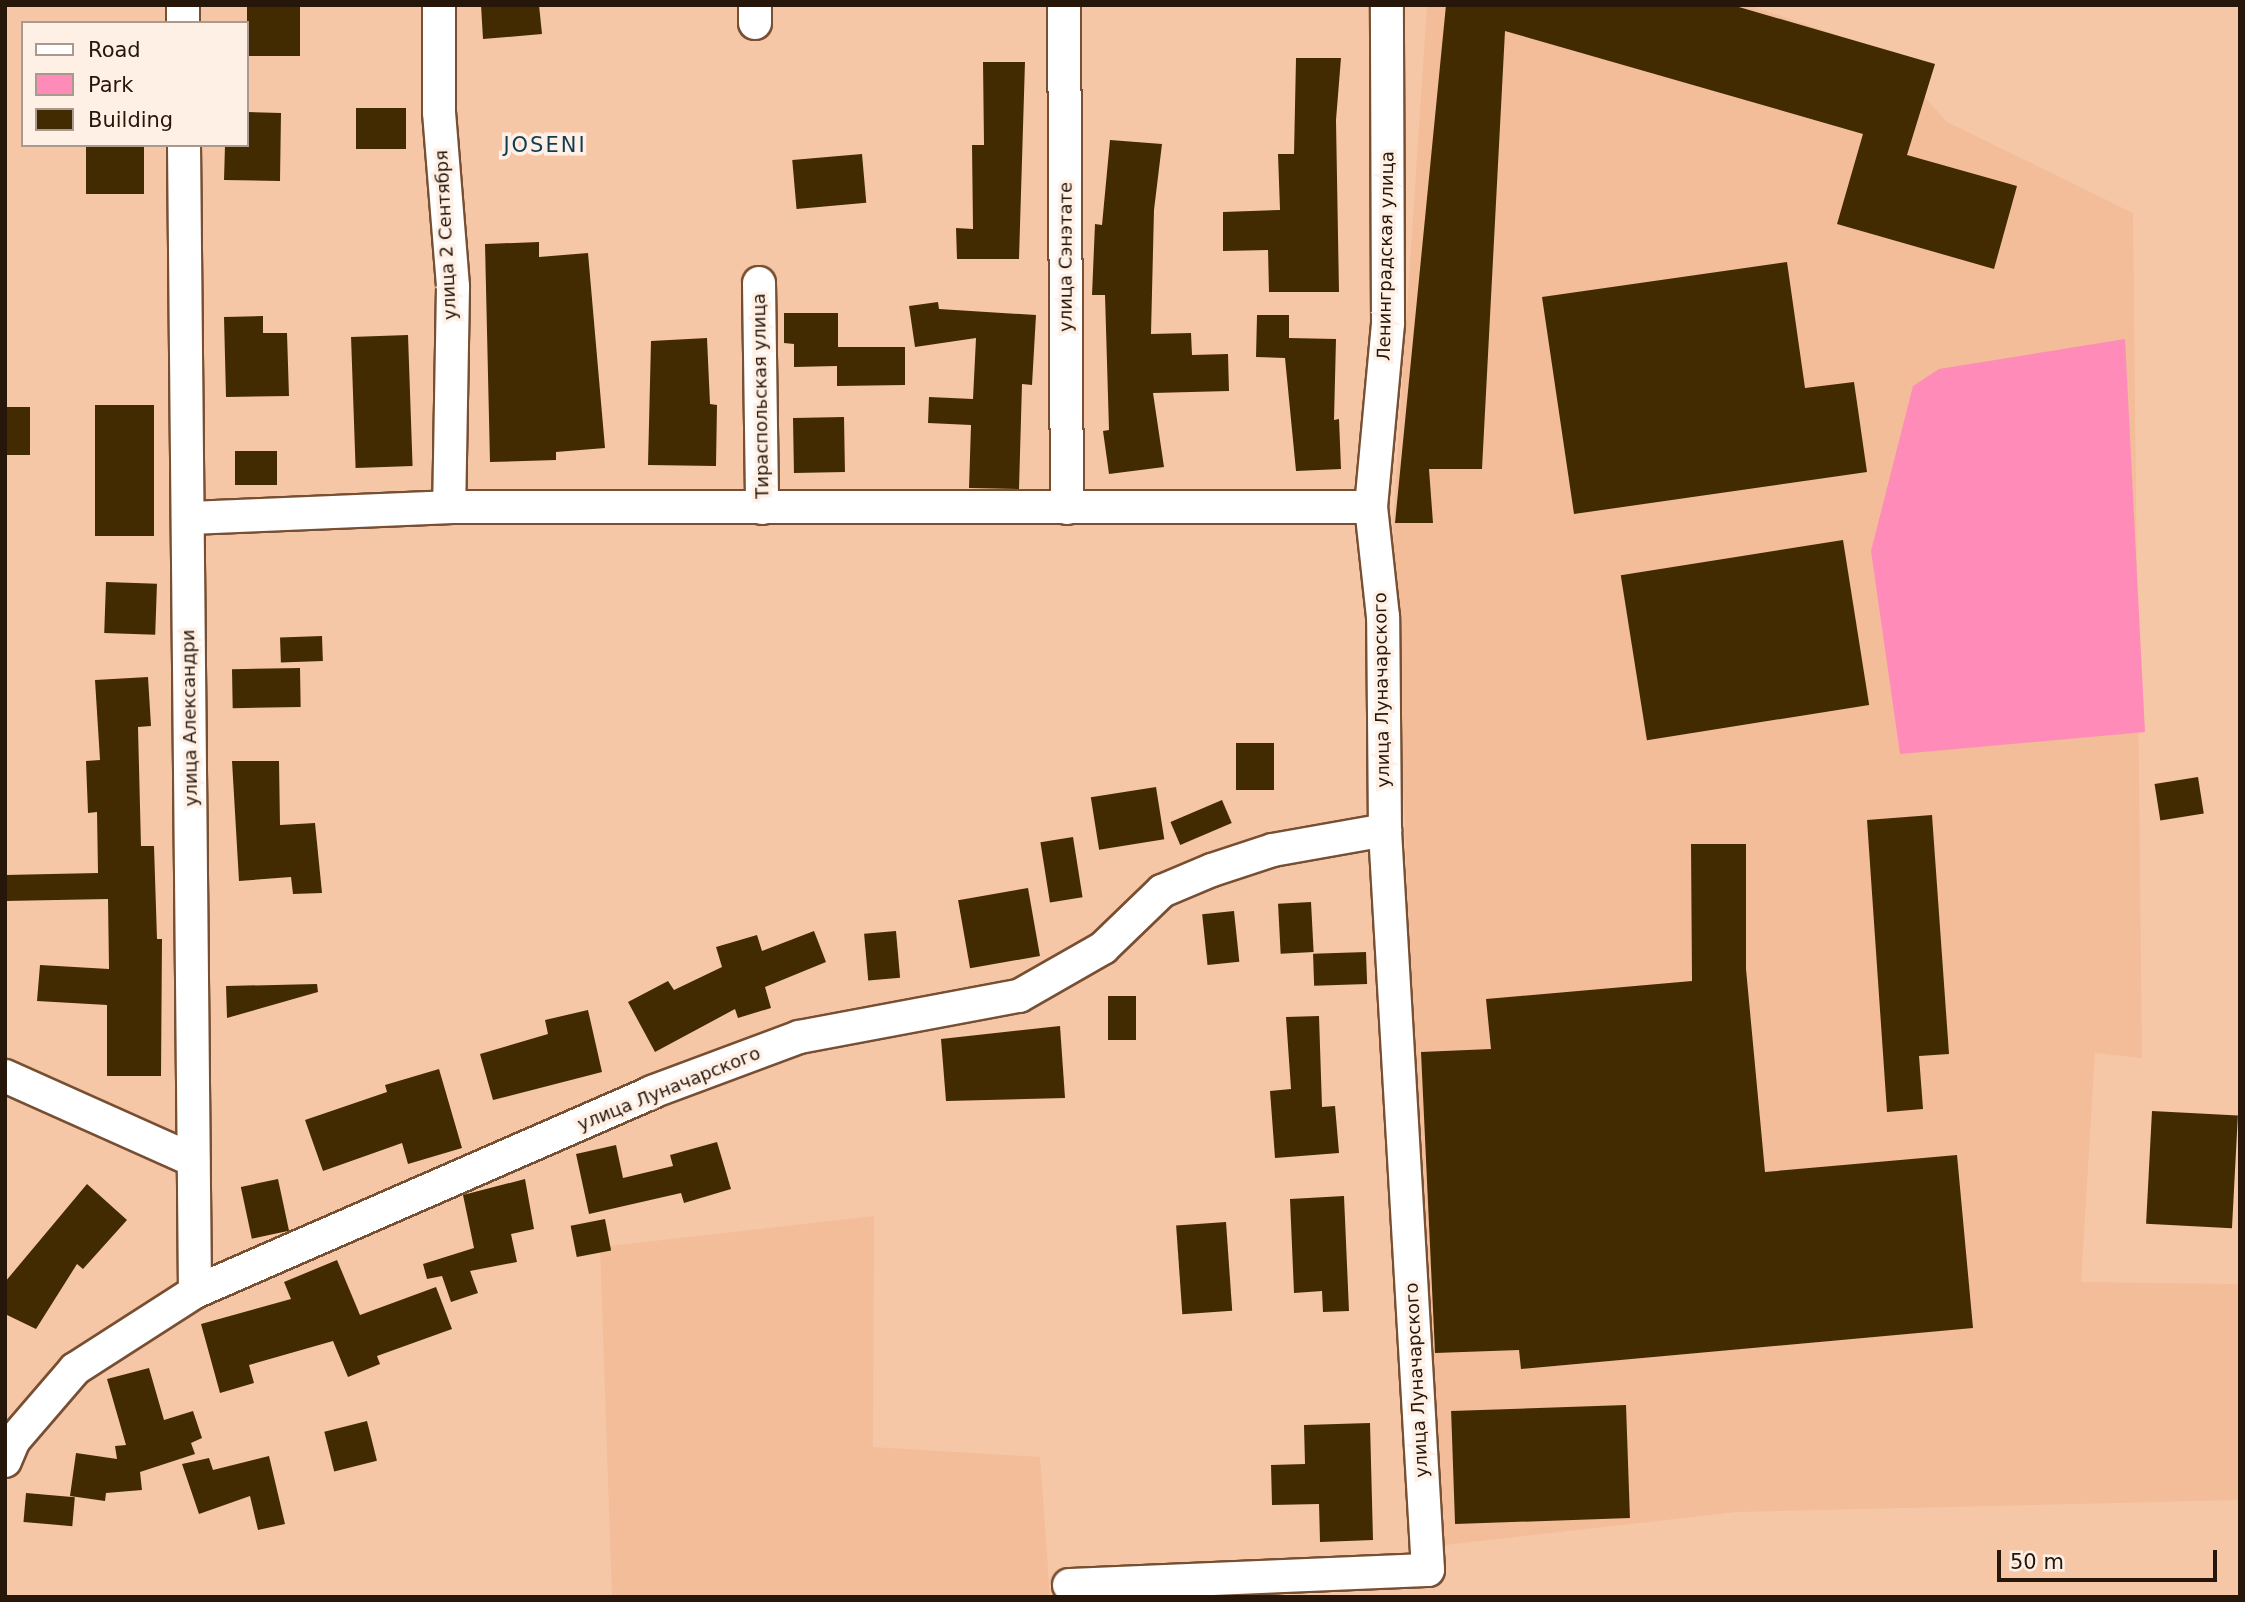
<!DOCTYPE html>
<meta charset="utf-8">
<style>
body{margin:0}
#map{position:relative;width:2245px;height:1602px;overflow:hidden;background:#f6c7a7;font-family:"DejaVu Sans",sans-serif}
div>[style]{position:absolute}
.built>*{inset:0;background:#f2bd98}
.green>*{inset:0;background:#ff8bb9}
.building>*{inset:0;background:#432b01;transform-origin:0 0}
.roads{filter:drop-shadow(2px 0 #774f32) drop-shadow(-2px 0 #774f32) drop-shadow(0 2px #774f32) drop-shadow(0 -2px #774f32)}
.street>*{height:32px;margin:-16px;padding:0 16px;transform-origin:16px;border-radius:16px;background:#fff}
span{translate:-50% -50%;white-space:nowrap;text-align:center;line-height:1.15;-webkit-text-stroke:7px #fff0e6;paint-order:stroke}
.street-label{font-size:18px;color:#27160a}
.quarter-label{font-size:21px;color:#113b51;letter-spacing:2px}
.frame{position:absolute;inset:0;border:7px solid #27160a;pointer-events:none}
.legend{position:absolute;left:21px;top:21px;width:228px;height:126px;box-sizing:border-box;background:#fff0e6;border:2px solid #a9998e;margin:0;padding:9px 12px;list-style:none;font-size:21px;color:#27160a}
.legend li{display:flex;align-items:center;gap:14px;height:35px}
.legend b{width:35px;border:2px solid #a9998e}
.scale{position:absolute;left:1997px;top:1550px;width:220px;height:32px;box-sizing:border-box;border:4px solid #27160a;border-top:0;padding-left:9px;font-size:21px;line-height:24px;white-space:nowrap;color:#27160a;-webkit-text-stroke:5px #fff0e6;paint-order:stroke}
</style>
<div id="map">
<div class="built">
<div style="clip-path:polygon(1427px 5px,1747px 5px,1882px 50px,1947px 122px,2133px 213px,2142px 1058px,2095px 1053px,2081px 1282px,2240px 1284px,2240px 1500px,1737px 1512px,1445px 1545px,1413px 1036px,1393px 523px)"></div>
<div style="clip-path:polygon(874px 1216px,873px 1447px,1040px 1457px,1050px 1597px,612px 1597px,600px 1247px)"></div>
</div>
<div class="green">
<div style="clip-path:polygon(2125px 339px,2145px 732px,1900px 754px,1871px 551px,1913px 386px,1939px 369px)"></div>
</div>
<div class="building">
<div style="left:247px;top:5px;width:53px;height:51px"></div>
<div style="clip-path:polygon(481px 5px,539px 5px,542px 34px,483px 39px)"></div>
<div style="clip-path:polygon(1446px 5px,1732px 5px,1935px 64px,1907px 155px,2017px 186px,1994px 269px,1837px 224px,1863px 134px,1505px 31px,1482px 469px,1429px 469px,1433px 523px,1395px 523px)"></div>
<div style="clip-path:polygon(1296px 58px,1341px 58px,1336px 120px,1339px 292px,1269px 292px,1268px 250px,1223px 251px,1223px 212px,1280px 210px,1278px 154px,1294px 154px)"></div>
<div style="clip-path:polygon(983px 62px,1025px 62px,1019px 259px,957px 259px,956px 228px,973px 229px,972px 145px,984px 145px)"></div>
<div style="left:406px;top:108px;width:41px;height:50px;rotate:90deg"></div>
<div style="clip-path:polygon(247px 112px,281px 113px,280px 181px,224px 180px,225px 145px,247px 145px)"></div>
<div style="clip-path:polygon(1110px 140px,1162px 144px,1154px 210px,1151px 334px,1191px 333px,1192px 355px,1228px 354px,1229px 391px,1153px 393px,1164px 467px,1109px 474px,1103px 431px,1109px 430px,1105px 295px,1092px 295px,1095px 224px,1102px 225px)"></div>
<div style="left:86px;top:145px;width:58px;height:49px"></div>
<div style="left:862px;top:154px;width:49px;height:70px;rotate:85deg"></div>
<div style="clip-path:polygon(539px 242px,539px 257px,588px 253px,605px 448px,556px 452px,556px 460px,490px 462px,485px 244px)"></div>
<div style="clip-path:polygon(1787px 262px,1805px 388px,1854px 382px,1867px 472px,1574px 514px,1542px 297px)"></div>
<div style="clip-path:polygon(938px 302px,939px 309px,1036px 315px,1032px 385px,1022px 384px,1019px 489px,969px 488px,971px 425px,928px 423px,929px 397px,973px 399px,976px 338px,915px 347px,909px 306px)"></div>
<div style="clip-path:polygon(784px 313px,838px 313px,838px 347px,905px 347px,905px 385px,837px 386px,837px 366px,794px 367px,794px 344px,784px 343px)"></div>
<div style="clip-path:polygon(1257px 315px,1289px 315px,1289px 338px,1336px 339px,1334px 420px,1339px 419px,1341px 469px,1296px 471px,1285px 358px,1256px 357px)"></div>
<div style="clip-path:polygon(263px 316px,263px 333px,287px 333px,289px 396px,226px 397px,224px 317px)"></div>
<div style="left:408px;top:335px;width:131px;height:57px;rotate:88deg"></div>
<div style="clip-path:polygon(707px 338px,710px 404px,717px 405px,716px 466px,648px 465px,651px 341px)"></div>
<div style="left:95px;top:405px;width:59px;height:131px"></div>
<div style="left:30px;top:407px;width:48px;height:25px;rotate:90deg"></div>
<div style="left:844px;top:417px;width:55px;height:51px;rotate:89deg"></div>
<div style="left:235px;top:451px;width:42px;height:34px"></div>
<div style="left:1843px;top:540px;width:167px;height:225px;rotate:81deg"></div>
<div style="left:106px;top:582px;width:51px;height:51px;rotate:2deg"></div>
<div style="left:322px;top:636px;width:25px;height:42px;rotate:88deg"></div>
<div style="left:300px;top:668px;width:39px;height:68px;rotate:89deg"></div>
<div style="clip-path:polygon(148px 677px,151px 726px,138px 727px,141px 846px,154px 846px,157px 939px,162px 939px,161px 1076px,107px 1076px,107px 1005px,37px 1001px,40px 965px,109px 969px,108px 899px,5px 901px,5px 875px,98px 873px,97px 812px,88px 813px,86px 761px,100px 760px,95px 680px)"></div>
<div style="left:1236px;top:743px;width:38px;height:47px"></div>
<div style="clip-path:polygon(232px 761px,279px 761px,280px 825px,315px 823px,322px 893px,293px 894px,291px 877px,239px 881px)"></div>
<div style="left:2198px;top:777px;width:37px;height:44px;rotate:81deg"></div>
<div style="left:1156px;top:787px;width:53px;height:66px;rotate:81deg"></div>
<div style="left:1222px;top:800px;width:25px;height:56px;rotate:67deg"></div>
<div style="clip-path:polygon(1932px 815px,1949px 1054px,1919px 1056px,1923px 1109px,1887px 1112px,1867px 820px)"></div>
<div style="left:1073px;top:837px;width:61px;height:33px;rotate:81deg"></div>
<div style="clip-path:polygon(1691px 844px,1746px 844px,1746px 969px,1765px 1172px,1957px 1155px,1973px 1328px,1521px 1369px,1519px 1350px,1435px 1353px,1421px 1052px,1491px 1049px,1486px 999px,1692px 981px)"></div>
<div style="left:1028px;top:888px;width:69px;height:71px;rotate:80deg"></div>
<div style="left:1311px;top:902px;width:50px;height:33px;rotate:87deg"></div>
<div style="left:1234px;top:911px;width:51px;height:32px;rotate:84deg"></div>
<div style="clip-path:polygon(814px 931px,826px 962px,765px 987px,771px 1008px,738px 1018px,735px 1009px,655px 1052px,628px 1002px,668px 981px,674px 990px,722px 967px,716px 947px,757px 935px,762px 951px)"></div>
<div style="left:896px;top:931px;width:47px;height:32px;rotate:85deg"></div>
<div style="left:1366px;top:952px;width:32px;height:53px;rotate:88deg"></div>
<div style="clip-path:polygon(317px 984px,318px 992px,227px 1018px,226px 986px)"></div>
<div style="left:1108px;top:996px;width:28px;height:44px"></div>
<div style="clip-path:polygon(588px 1010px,602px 1072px,493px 1100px,480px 1054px,548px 1034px,545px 1020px)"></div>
<div style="clip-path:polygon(1319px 1016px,1322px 1107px,1335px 1106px,1339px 1153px,1275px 1158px,1270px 1091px,1291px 1089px,1286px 1017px)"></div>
<div style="clip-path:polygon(1060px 1026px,1065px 1098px,946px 1101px,941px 1039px)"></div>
<div style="clip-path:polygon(439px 1069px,462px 1148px,408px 1164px,402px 1143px,323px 1171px,305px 1120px,387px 1092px,385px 1085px)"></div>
<div style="left:2152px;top:1111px;width:86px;height:113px;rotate:3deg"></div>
<div style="clip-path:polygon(717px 1142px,731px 1189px,684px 1203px,681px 1193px,589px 1214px,576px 1154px,616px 1145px,623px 1178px,673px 1166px,670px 1155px)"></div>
<div style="left:278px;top:1179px;width:53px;height:38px;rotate:78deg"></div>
<div style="clip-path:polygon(525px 1179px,534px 1229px,511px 1234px,517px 1262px,470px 1271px,478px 1293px,451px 1302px,442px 1276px,427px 1279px,423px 1264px,474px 1248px,463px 1195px)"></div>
<div style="clip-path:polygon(87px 1184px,127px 1220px,83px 1269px,77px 1264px,36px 1329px,5px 1314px,5px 1282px)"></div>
<div style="clip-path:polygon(1344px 1196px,1349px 1311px,1323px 1312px,1322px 1291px,1294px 1293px,1290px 1199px)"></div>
<div style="left:605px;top:1219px;width:32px;height:35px;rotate:79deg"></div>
<div style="left:1226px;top:1222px;width:89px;height:50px;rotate:86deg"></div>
<div style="clip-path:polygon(337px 1260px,360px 1315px,436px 1287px,452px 1329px,377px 1356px,380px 1364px,348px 1377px,333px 1341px,249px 1365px,254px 1383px,220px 1393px,201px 1324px,291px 1299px,284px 1282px)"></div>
<div style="clip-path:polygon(149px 1368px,164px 1420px,193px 1411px,202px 1438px,191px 1443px,195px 1454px,140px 1472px,142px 1490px,106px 1493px,105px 1501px,70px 1496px,76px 1453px,117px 1459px,115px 1446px,126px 1445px,107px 1379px)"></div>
<div style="left:1626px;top:1405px;width:113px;height:175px;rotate:88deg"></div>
<div style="left:367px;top:1421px;width:41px;height:44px;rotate:76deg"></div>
<div style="clip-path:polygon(1370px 1423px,1373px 1540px,1320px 1542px,1319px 1504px,1272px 1505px,1271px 1465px,1305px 1464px,1304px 1425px)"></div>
<div style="clip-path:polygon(269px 1456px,285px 1524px,258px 1530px,250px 1496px,199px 1514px,182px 1464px,209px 1458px,213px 1470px)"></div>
<div style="left:26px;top:1493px;width:49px;height:29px;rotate:5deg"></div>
</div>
<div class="roads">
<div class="street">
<div style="left:183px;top:5px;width:18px;rotate:90deg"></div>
<div style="left:439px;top:5px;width:107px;rotate:90deg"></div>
<div style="left:439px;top:112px;width:176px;rotate:85.4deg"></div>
<div style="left:453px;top:287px;width:220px;rotate:91deg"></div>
<div style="left:755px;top:5px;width:18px;rotate:90deg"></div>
<div style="left:1064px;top:5px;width:503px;rotate:89.66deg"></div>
<div style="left:184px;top:145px;width:1147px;rotate:89.45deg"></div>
<div style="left:759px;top:283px;width:225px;rotate:89.2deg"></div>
<div style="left:188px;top:518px;width:261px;rotate:-2.4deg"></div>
<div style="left:449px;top:507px;width:922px"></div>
<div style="left:5px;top:1076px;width:206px;rotate:24.1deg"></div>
<div style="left:5px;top:1461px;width:23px;rotate:-67deg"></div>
<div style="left:14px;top:1440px;width:94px;rotate:-49.3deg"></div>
<div style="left:75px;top:1369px;width:143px;rotate:-32.7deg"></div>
<div style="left:195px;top:1292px;width:499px;rotate:-23.6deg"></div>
<div style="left:652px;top:1092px;width:157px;rotate:-20.5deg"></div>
<div style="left:799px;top:1037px;width:224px;rotate:-10.6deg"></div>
<div style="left:1019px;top:996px;width:97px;rotate:-29.7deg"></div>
<div style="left:1103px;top:948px;width:82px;rotate:-44deg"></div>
<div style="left:1162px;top:891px;width:54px;rotate:-22.8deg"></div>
<div style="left:1212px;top:870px;width:64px;rotate:-18.2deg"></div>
<div style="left:1273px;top:850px;width:114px;rotate:-10.1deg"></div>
<div style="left:1069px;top:1585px;width:359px;rotate:-2.4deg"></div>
<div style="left:1428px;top:1570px;width:741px;rotate:-93.33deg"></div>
<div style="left:1385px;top:830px;width:213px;rotate:-90.5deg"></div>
<div style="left:1383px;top:617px;width:111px;rotate:-96.2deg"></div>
<div style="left:1371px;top:507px;width:185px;rotate:-84.7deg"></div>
<div style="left:1388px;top:323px;width:318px;rotate:-90.2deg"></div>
</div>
</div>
<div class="street-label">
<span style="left:446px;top:235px;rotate:-93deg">улица 2 Сентября</span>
<span style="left:1386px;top:256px;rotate:-89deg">Ленинградская улица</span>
<span style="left:1066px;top:257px;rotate:-90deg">улица Сэнэтате</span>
<span style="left:761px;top:396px;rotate:-91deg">Тираспольская улица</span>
<span style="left:1382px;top:690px;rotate:-91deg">улица Луначарского</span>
<span style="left:190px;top:718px;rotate:-91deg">улица Александри</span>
<span style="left:669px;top:1089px;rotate:-22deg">улица Луначарского</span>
<span style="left:1417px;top:1380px;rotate:-93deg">улица Луначарского</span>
</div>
<div class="quarter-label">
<span style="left:545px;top:145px">JOSENI</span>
</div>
<div class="frame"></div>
<ul class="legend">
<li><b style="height:9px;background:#fff"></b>Road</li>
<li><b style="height:19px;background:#ff8bb9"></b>Park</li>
<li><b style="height:19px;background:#432b01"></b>Building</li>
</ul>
<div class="scale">50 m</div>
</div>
